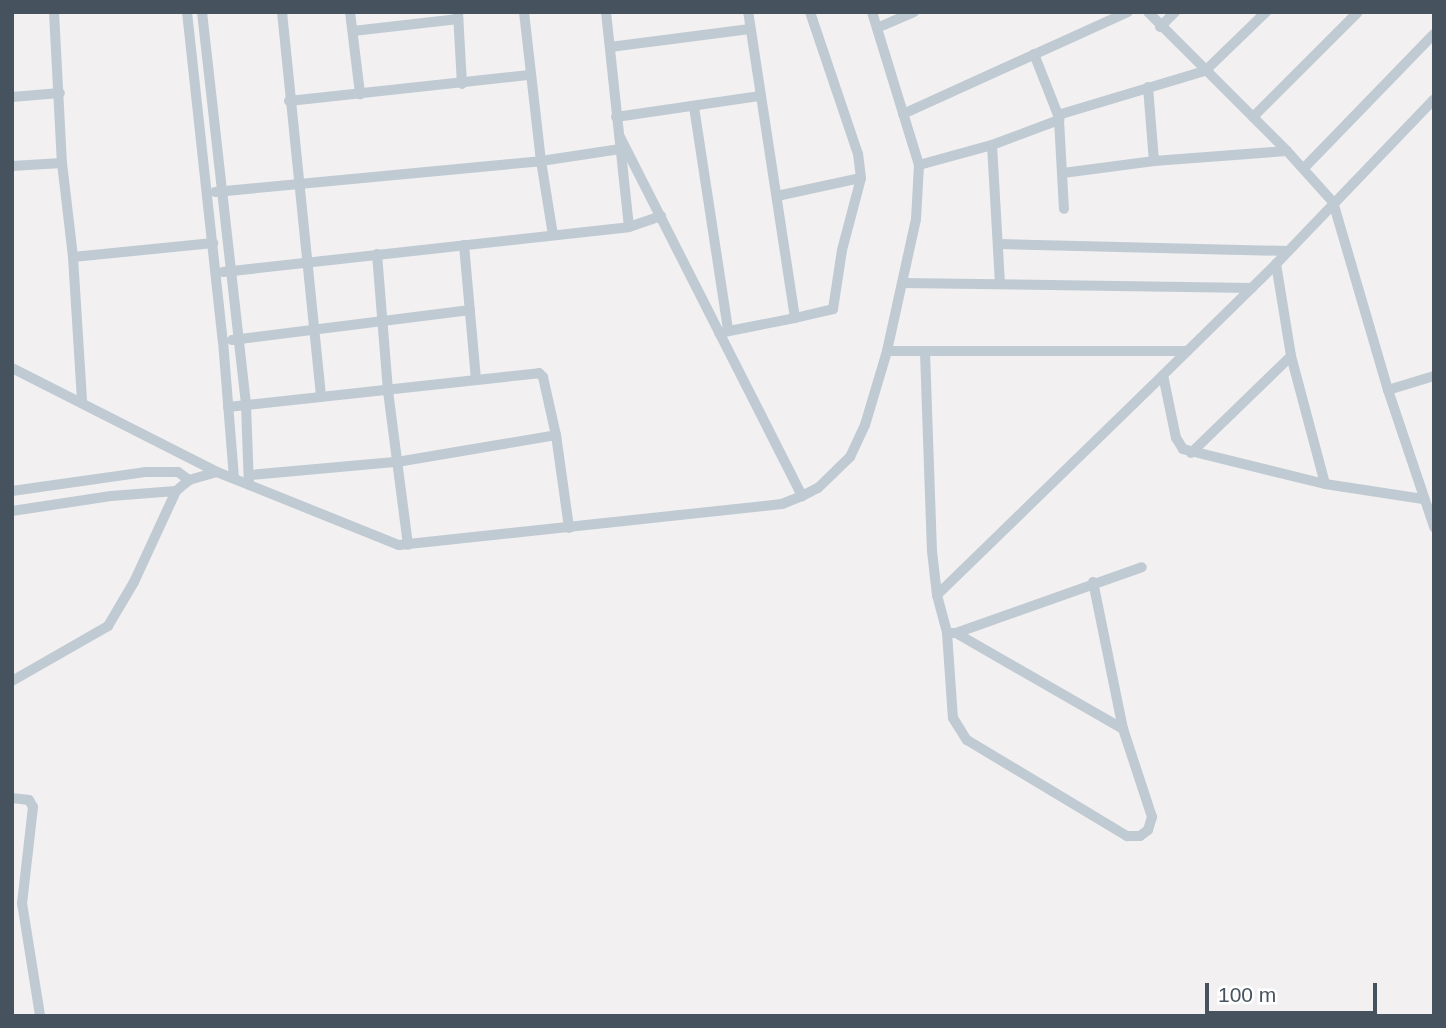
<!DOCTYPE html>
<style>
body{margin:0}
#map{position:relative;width:1446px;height:1028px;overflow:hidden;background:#f2f0f0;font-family:Arial,sans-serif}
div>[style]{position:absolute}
.minor>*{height:10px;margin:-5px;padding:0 5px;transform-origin:5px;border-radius:5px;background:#bfcad3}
span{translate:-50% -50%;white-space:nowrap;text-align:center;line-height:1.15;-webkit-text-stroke:5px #fff;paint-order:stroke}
.frame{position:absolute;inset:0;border:14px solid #46535f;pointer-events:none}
.scale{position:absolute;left:1205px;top:983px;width:172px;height:32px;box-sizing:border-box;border:4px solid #46535f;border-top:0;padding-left:9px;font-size:21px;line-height:24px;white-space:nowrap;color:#46535f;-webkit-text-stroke:5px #fff;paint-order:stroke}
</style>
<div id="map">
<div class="minor">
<div style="left:54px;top:12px;width:151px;rotate:87deg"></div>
<div style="left:62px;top:163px;width:95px;rotate:83.3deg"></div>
<div style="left:73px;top:257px;width:145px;rotate:86.4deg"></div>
<div style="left:187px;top:12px;width:331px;rotate:83.8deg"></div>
<div style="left:223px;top:341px;width:138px;rotate:85.4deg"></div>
<div style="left:202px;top:12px;width:395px;rotate:83.6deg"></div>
<div style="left:246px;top:405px;width:80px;rotate:87.9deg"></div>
<div style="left:282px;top:12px;width:387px;rotate:84.2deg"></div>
<div style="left:350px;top:12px;width:83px;rotate:83deg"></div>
<div style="left:524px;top:12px;width:150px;rotate:83.5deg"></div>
<div style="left:541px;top:161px;width:75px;rotate:80.8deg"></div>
<div style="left:606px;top:12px;width:216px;rotate:83.9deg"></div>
<div style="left:1148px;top:12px;width:197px;rotate:45deg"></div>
<div style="left:1287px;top:151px;width:69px;rotate:48deg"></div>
<div style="left:1333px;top:202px;width:196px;rotate:73.7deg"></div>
<div style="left:1388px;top:390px;width:145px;rotate:71.4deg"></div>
<div style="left:458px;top:13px;width:71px;rotate:86.8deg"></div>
<div style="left:1160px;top:27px;width:21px;rotate:-45deg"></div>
<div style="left:877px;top:28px;width:40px;rotate:-23.4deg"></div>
<div style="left:353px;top:31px;width:106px;rotate:-6.5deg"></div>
<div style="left:610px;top:47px;width:141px;rotate:-7.3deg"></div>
<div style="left:1034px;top:54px;width:66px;rotate:68.5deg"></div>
<div style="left:1148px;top:87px;width:74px;rotate:85.4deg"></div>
<div style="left:1154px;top:161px;width:133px;rotate:-4.3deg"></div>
<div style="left:12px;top:97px;width:48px;rotate:-4.8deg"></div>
<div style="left:289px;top:101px;width:242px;rotate:-6.2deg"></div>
<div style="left:694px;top:107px;width:226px;rotate:81.3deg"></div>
<div style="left:903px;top:114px;width:247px;rotate:-24.4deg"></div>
<div style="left:616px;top:117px;width:146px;rotate:-8.3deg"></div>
<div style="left:1253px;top:117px;width:148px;rotate:-45deg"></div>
<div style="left:1059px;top:120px;width:89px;rotate:86.8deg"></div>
<div style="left:619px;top:135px;width:405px;rotate:63.1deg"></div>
<div style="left:992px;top:145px;width:139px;rotate:86.7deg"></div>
<div style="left:919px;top:165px;width:76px;rotate:-15.3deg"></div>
<div style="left:992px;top:145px;width:72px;rotate:-20.5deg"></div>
<div style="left:1059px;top:120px;width:5px;rotate:-101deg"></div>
<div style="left:1058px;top:115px;width:153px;rotate:-16.7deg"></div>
<div style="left:1205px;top:71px;width:85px;rotate:-44deg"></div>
<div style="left:12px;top:166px;width:50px;rotate:-3.4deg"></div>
<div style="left:1304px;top:168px;width:187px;rotate:-45.9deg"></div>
<div style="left:1063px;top:173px;width:92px;rotate:-7.5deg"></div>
<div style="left:215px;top:192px;width:327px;rotate:-5.4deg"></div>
<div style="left:541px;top:161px;width:80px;rotate:-8.6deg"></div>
<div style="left:777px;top:196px;width:86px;rotate:-12.1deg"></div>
<div style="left:999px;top:244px;width:289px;rotate:1.4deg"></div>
<div style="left:464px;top:245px;width:135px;rotate:84.9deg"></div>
<div style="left:377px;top:254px;width:137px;rotate:85.4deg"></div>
<div style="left:388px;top:391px;width:155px;rotate:82.6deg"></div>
<div style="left:73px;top:257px;width:141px;rotate:-5.7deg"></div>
<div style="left:1276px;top:264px;width:93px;rotate:80.7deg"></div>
<div style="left:1291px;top:356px;width:132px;rotate:75.1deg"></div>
<div style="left:223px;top:272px;width:408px;rotate:-6.3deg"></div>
<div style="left:629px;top:227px;width:34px;rotate:-19deg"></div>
<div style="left:902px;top:283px;width:350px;rotate:0.8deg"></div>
<div style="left:795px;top:318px;width:39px;rotate:-13deg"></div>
<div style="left:833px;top:309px;width:60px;rotate:-81.3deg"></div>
<div style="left:842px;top:250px;width:74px;rotate:-75.2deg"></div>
<div style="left:861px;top:178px;width:24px;rotate:-97deg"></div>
<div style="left:858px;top:154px;width:150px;rotate:-108.7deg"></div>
<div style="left:719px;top:333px;width:77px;rotate:-11.2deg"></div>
<div style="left:795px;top:318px;width:310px;rotate:-98.7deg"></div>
<div style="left:232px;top:340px;width:240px;rotate:-7.2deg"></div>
<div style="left:887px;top:351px;width:300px"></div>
<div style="left:925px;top:352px;width:199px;rotate:88deg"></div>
<div style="left:932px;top:551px;width:44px;rotate:83.5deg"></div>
<div style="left:937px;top:595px;width:39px;rotate:75deg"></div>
<div style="left:947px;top:633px;width:85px;rotate:86deg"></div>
<div style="left:953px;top:718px;width:26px;rotate:58deg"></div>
<div style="left:967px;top:740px;width:187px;rotate:31deg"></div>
<div style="left:1127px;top:836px;width:13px"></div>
<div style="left:1140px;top:836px;width:10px;rotate:-37deg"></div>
<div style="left:1148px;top:830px;width:14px;rotate:-73deg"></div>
<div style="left:1152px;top:817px;width:93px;rotate:-108.2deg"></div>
<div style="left:1123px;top:729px;width:150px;rotate:-101.5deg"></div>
<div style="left:12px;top:368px;width:230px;rotate:26.9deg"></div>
<div style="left:217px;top:472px;width:196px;rotate:21.9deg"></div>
<div style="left:399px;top:545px;width:385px;rotate:-6.1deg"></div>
<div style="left:782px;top:504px;width:22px;rotate:-22deg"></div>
<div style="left:802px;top:496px;width:18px;rotate:-27deg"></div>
<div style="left:818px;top:488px;width:45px;rotate:-44.1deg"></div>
<div style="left:850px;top:457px;width:35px;rotate:-65deg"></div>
<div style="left:865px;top:425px;width:77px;rotate:-73.4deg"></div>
<div style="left:887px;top:351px;width:135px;rotate:-77.6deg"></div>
<div style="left:916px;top:219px;width:54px;rotate:-86.8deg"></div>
<div style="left:919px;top:165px;width:160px;rotate:-107.1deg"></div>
<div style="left:1388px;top:390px;width:48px;rotate:-16.9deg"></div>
<div style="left:228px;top:407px;width:313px;rotate:-6.2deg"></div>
<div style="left:539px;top:373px;width:6px;rotate:45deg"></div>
<div style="left:543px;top:377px;width:59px;rotate:77.4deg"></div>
<div style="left:556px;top:435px;width:94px;rotate:82deg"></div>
<div style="left:1191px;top:453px;width:139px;rotate:-44.1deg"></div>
<div style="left:250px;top:475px;width:148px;rotate:-5.1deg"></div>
<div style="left:397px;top:462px;width:161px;rotate:-9.6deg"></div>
<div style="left:12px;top:491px;width:134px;rotate:-8.1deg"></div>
<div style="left:145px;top:472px;width:33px"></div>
<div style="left:178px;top:472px;width:14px;rotate:36deg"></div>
<div style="left:1423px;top:499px;width:99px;rotate:-171.3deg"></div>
<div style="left:1325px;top:484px;width:146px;rotate:-166.2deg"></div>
<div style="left:1183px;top:449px;width:13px;rotate:-122deg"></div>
<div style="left:1176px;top:438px;width:64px;rotate:-101.7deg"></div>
<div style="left:1163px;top:375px;width:158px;rotate:-44.5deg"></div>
<div style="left:1276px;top:264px;width:228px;rotate:-46.2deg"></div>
<div style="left:12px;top:511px;width:100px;rotate:-8.6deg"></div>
<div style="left:111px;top:496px;width:65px;rotate:-4.4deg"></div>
<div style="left:176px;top:491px;width:17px;rotate:-40deg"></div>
<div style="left:189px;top:480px;width:29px;rotate:-16deg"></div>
<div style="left:937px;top:595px;width:315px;rotate:-44.2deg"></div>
<div style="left:947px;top:633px;width:9px"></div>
<div style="left:956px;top:633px;width:197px;rotate:-19.5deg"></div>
<div style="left:956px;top:633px;width:193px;rotate:29.9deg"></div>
<div style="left:12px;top:681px;width:111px;rotate:-29.8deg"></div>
<div style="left:108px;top:626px;width:51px;rotate:-59.4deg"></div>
<div style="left:134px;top:582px;width:100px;rotate:-65.2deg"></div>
<div style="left:12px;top:798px;width:17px;rotate:7deg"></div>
<div style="left:29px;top:800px;width:8px;rotate:60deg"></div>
<div style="left:33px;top:807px;width:97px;rotate:96.5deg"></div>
<div style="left:22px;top:903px;width:114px;rotate:80.9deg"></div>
</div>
<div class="frame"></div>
<div class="scale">100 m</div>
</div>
